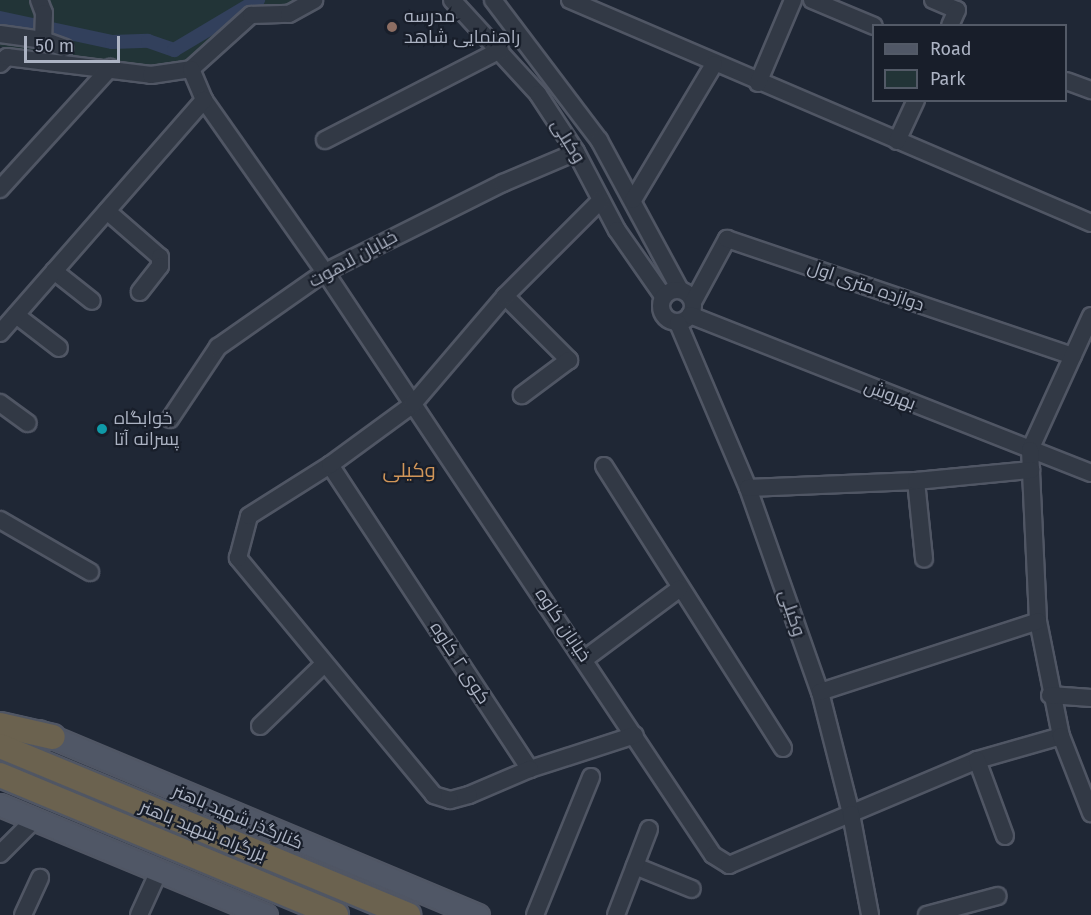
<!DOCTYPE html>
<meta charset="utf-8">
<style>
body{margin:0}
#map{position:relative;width:1091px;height:915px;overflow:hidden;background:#1f2735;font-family:"Fira Sans",Cairo,sans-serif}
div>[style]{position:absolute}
.green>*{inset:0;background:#223437}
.canal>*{height:14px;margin:-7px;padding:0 7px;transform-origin:7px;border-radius:7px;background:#32405c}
.roads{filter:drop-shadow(2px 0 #505664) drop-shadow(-2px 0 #505664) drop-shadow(0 2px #505664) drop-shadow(0 -2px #505664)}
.minor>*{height:16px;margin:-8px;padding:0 8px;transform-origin:8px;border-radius:8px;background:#323945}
.minor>.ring{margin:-8px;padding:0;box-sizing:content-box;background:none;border:16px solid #323945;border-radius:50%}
.major>*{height:21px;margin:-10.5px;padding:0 10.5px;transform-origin:10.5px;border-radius:10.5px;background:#505766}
.highway>*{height:24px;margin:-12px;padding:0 12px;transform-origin:12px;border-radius:12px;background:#6b624f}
.dots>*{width:16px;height:16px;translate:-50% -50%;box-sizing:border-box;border:3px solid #181e2a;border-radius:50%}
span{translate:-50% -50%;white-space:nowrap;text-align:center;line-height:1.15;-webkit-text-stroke:4.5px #181e2a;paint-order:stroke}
.poi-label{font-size:18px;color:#acb3c3}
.left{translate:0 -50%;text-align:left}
.street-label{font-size:18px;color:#acb3c3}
.neighbourhood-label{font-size:20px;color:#d19659}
.legend{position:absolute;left:872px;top:24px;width:195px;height:78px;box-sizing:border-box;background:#181e2a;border:2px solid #535a67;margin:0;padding:8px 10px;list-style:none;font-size:18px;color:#acb3c3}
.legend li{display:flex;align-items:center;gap:12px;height:30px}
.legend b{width:30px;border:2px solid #535a67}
.scale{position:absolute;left:24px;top:36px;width:96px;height:27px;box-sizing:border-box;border:3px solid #acb3c3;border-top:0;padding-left:8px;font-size:18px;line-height:21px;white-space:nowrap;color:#acb3c3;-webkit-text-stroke:4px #181e2a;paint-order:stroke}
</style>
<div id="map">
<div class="green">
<div style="clip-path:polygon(0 0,300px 0,290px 6px,254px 8px,239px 14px,192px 63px,172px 68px,6px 50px,0 46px)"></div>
</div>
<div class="canal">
<div style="left:0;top:18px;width:115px;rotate:12.1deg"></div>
<div style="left:112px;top:42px;width:36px;rotate:-2deg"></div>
<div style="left:148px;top:41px;width:28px;rotate:19deg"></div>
<div style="left:174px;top:50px;width:98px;rotate:-30.8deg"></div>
</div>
<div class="roads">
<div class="minor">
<div style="left:39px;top:0;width:14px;rotate:69deg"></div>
<div style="left:44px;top:13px;width:27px;rotate:92deg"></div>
<div style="left:452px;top:0;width:127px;rotate:47.5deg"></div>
<div style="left:538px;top:94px;width:69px;rotate:56.8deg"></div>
<div style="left:576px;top:152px;width:88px;rotate:62.3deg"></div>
<div style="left:617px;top:230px;width:80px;rotate:55.1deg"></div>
<div style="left:493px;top:0;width:176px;rotate:52.9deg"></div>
<div style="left:599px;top:140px;width:170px;rotate:61.6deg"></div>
<div style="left:570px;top:0;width:567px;rotate:23.17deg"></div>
<div style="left:812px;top:0;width:67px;rotate:22.8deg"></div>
<div style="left:933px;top:0;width:26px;rotate:23deg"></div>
<div style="left:957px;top:10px;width:17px;rotate:114deg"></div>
<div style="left:0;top:34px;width:43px;rotate:7.9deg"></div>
<div style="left:43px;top:40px;width:23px;rotate:20deg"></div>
<div style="left:0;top:64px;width:10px;rotate:-45deg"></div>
<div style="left:7px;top:57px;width:145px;rotate:7.1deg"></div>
<div style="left:151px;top:75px;width:40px;rotate:-8.5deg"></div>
<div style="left:191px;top:69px;width:81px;rotate:-42deg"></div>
<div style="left:251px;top:15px;width:38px;rotate:-2deg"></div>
<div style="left:289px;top:14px;width:29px;rotate:-29deg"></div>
<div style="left:191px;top:69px;width:34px;rotate:67deg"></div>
<div style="left:204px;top:100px;width:210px;rotate:54.9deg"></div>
<div style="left:325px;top:272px;width:700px;rotate:56.36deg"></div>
<div style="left:713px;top:855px;width:19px;rotate:32deg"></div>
<div style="left:729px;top:865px;width:269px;rotate:-22.9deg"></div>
<div style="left:977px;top:760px;width:87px;rotate:-15.9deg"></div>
<div style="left:1066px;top:81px;width:27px;rotate:20deg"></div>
<div style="left:758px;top:83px;width:90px;rotate:-67.1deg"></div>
<div style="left:325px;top:140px;width:197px;rotate:-27.2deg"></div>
<div style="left:897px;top:141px;width:45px;rotate:-65.1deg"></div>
<div style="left:0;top:189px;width:164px;rotate:-47.7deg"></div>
<div style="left:633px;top:200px;width:158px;rotate:-59.2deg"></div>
<div style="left:107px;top:211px;width:70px;rotate:41deg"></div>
<div style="left:160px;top:257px;width:9px;rotate:90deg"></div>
<div style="left:160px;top:266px;width:33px;rotate:128deg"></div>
<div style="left:54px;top:271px;width:48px;rotate:38.3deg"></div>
<div class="ring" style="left:661px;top:290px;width:16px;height:16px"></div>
<div style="left:505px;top:296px;width:91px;rotate:45deg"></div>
<div style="left:569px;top:360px;width:59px;rotate:143.3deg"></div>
<div style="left:693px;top:302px;width:72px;rotate:-61.6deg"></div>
<div style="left:727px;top:239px;width:365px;rotate:18.7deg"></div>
<div style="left:16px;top:315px;width:54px;rotate:37.5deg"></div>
<div style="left:690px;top:315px;width:431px;rotate:21.5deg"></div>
<div style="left:1091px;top:316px;width:147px;rotate:114.5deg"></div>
<div style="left:1030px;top:450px;width:171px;rotate:87.3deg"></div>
<div style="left:1038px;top:621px;width:117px;rotate:78.7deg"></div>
<div style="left:1061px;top:736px;width:83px;rotate:68.7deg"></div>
<div style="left:678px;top:323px;width:179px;rotate:67deg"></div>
<div style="left:748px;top:488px;width:216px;rotate:70.6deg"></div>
<div style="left:820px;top:692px;width:126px;rotate:75.7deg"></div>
<div style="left:851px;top:814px;width:103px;rotate:79.3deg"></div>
<div style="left:0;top:333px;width:310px;rotate:-48.8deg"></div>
<div style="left:0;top:403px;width:34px;rotate:36deg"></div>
<div style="left:170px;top:419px;width:87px;rotate:-56.3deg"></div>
<div style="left:218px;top:347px;width:131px;rotate:-35deg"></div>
<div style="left:325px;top:272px;width:199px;rotate:-26.6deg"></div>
<div style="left:503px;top:183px;width:79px;rotate:-23deg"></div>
<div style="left:330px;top:465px;width:364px;rotate:56.7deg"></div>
<div style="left:530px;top:769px;width:110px;rotate:-17.9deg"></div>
<div style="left:604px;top:466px;width:334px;rotate:57.6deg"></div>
<div style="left:916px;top:481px;width:78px;rotate:84.1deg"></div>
<div style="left:748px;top:488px;width:168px;rotate:-2.4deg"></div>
<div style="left:916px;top:481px;width:116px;rotate:-5.5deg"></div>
<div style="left:0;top:520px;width:104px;rotate:30deg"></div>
<div style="left:586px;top:658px;width:116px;rotate:-36.6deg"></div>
<div style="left:820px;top:692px;width:229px;rotate:-18deg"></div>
<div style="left:1050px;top:695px;width:41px;rotate:4.2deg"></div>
<div style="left:260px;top:726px;width:88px;rotate:-44.1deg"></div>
<div style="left:977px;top:760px;width:81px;rotate:69.8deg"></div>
<div style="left:530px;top:769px;width:66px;rotate:156.9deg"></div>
<div style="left:469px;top:795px;width:20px;rotate:165deg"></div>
<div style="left:450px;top:800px;width:17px;rotate:-163deg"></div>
<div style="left:434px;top:795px;width:308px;rotate:-129.6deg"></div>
<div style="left:238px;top:558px;width:43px;rotate:-75.3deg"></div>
<div style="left:249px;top:516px;width:96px;rotate:-32.2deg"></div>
<div style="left:330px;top:465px;width:102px;rotate:-36.2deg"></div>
<div style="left:412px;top:405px;width:143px;rotate:-49.5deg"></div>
<div style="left:505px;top:296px;width:134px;rotate:-45deg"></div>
<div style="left:0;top:854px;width:49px;rotate:-45deg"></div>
<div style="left:635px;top:866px;width:61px;rotate:22deg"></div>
<div style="left:23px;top:915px;width:41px;rotate:-65.3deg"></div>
<div style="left:139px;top:915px;width:48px;rotate:-65.6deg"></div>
<div style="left:535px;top:915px;width:149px;rotate:-67.9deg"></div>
<div style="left:616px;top:915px;width:92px;rotate:-69deg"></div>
<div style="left:927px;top:915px;width:73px;rotate:-15deg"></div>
</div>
<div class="major">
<div style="left:38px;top:731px;width:477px;rotate:22.7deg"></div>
<div style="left:0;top:805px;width:288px;rotate:22.5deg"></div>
</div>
<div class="highway">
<div style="left:0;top:725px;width:54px;rotate:12.8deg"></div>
<div style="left:0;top:746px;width:442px;rotate:22.5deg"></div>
<div style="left:0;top:775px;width:364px;rotate:22.6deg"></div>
</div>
</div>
<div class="dots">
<div style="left:392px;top:27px;background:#8d6e63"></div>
<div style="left:102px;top:429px;background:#0f9aa8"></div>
</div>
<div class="poi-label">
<span class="left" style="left:404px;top:27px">مدرسه<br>راهنمایی شاهد</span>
<span class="left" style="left:114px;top:429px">خوابگاه<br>پسرانه آتا</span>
</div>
<div class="street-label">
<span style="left:568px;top:141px;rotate:58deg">وکیلی</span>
<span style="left:353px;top:259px;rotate:-29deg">خیابان لاهوت</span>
<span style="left:866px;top:286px;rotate:19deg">دوازده متری اول</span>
<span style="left:890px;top:395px;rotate:21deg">بهروش</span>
<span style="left:792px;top:613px;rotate:71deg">وکیلی</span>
<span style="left:563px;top:625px;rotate:56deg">خیابان کاوه</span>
<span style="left:460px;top:663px;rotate:57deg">کوی ۲ کاوه</span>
<span style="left:238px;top:817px;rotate:23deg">کنارگذر شهید باهنر</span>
<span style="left:203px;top:831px;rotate:22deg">بزرگراه شهید باهنر</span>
</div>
<div class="neighbourhood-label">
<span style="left:409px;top:470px">وکیلی</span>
</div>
<ul class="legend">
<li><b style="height:8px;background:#505766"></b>Road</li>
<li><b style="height:16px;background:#223437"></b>Park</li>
</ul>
<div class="scale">50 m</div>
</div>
